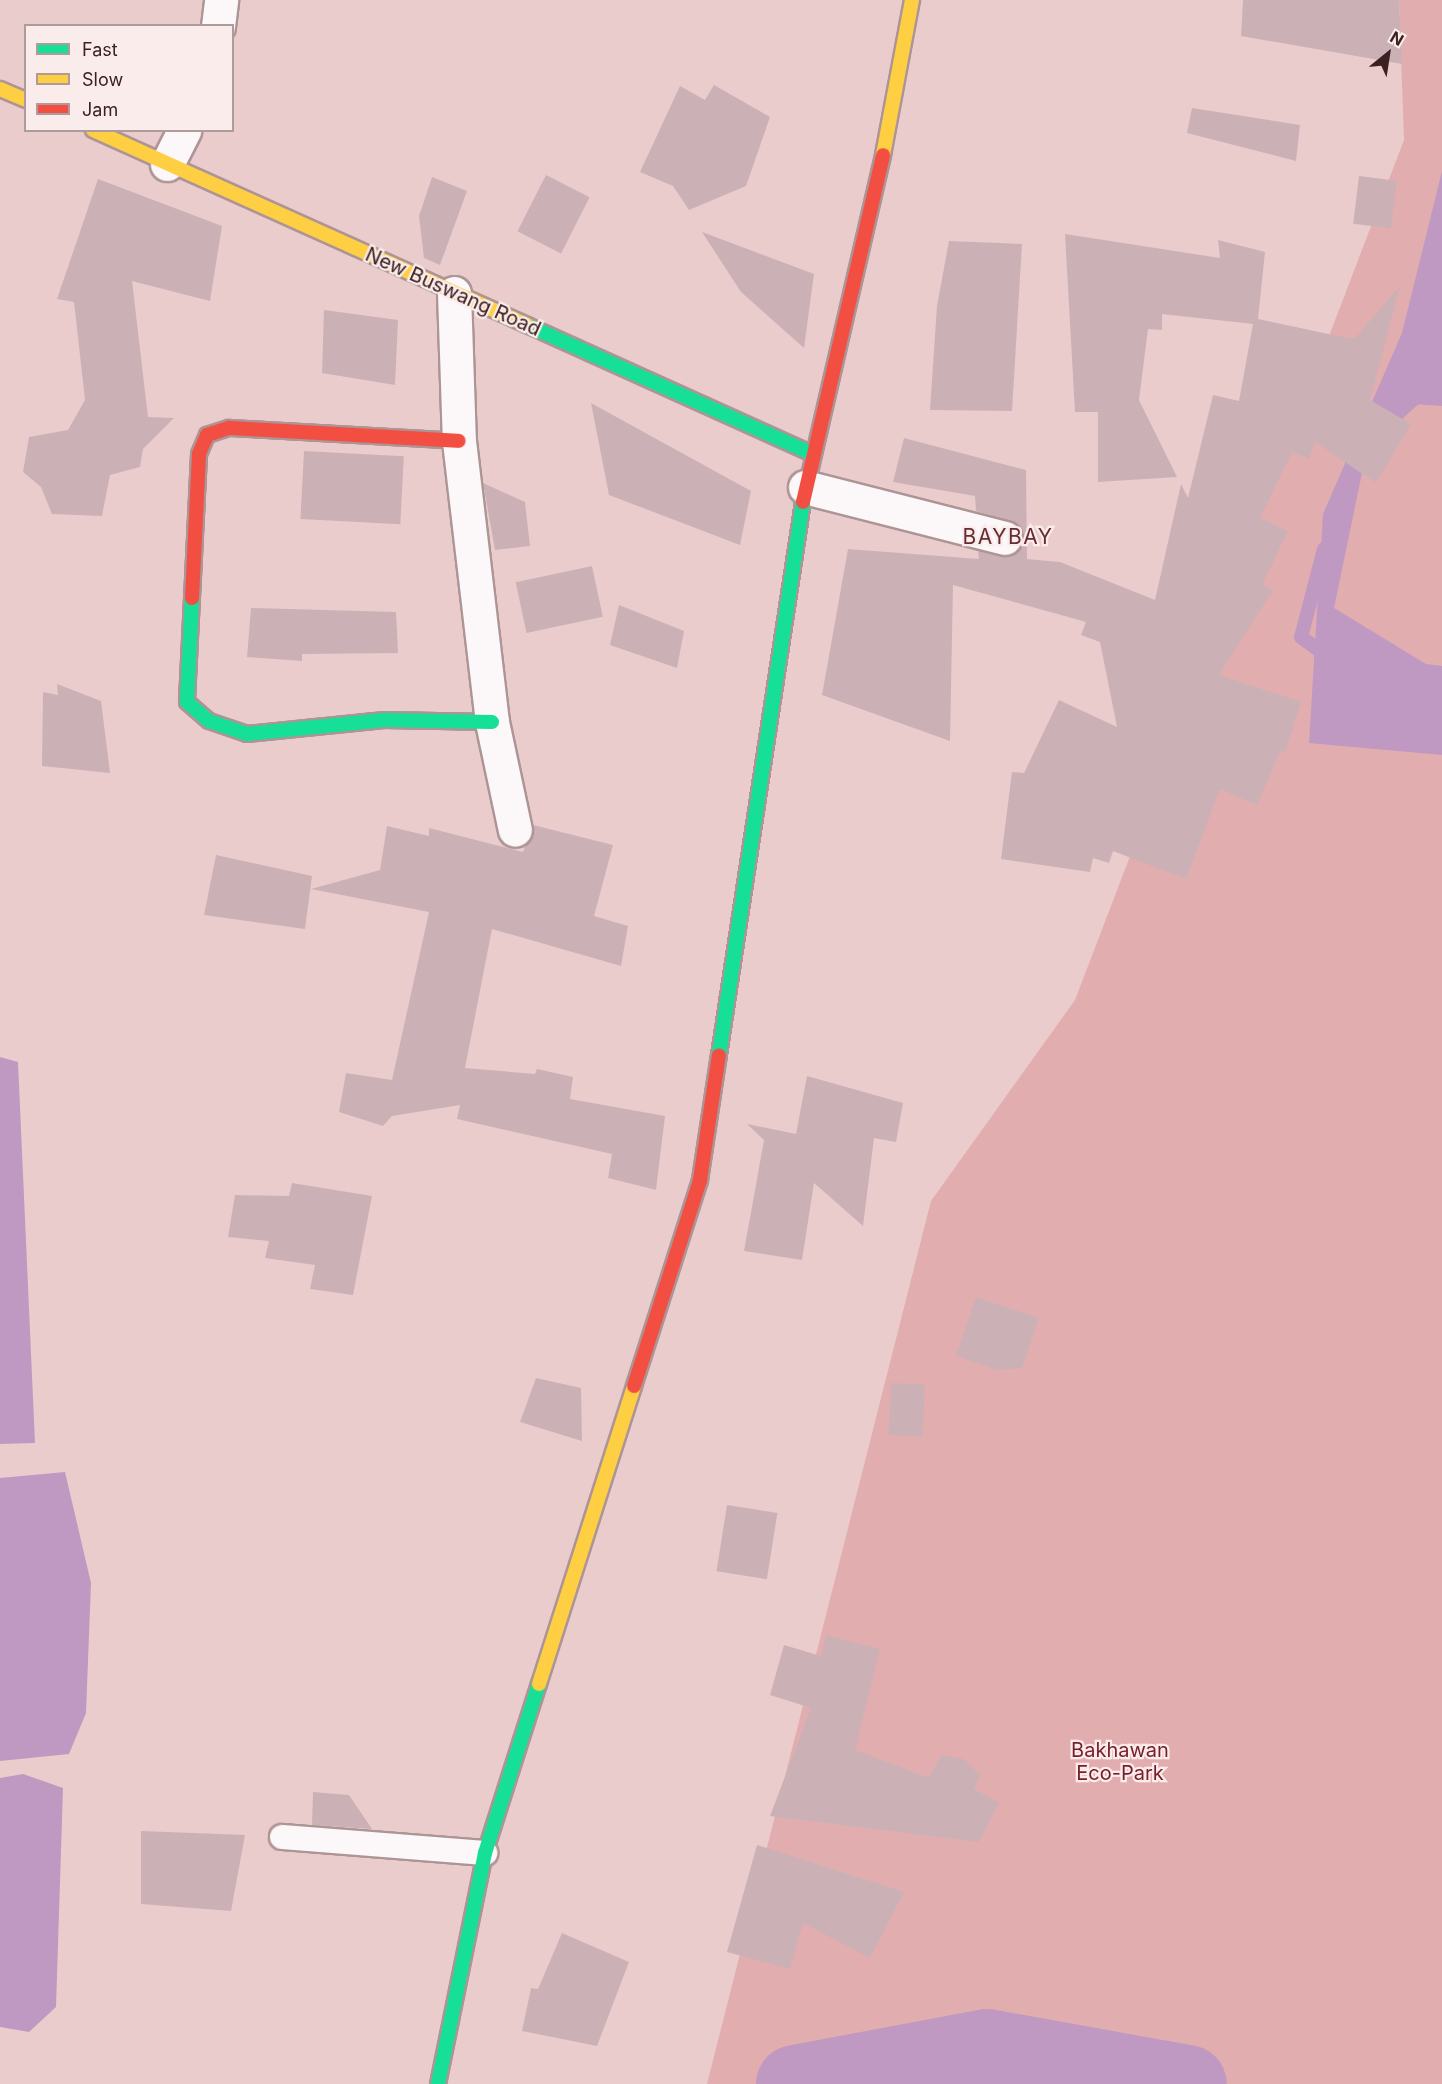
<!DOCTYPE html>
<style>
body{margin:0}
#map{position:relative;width:1442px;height:2084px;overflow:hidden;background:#ebcccd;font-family:Inter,sans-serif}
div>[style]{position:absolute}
.green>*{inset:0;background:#e2adaf}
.water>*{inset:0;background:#bf99c1}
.stream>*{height:14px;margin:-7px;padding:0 7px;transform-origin:7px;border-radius:7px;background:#bf99c1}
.river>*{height:78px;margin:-39px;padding:0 39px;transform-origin:39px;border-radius:39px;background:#bf99c1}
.building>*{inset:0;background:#cbb1b6;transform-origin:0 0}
.roads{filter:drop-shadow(2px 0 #ad9495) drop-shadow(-2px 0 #ad9495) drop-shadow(0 2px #ad9495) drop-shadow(0 -2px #ad9495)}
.lane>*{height:24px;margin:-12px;padding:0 12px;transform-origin:12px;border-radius:12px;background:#fcf7f8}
.street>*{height:33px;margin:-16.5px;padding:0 16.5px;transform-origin:16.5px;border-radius:16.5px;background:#fcf7f8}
.fast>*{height:14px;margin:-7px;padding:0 7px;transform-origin:7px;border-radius:7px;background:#16e098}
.slow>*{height:14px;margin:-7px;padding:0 7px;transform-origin:7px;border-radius:7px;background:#ffcf43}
.jam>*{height:14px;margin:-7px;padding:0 7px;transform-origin:7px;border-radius:7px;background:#f24e42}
span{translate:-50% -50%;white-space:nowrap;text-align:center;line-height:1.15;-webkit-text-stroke:4.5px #fbecec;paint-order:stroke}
.street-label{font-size:20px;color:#3c2122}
.park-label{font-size:20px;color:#781d2b}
.neighbourhood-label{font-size:21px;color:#662c31;letter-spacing:1.5px}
.legend{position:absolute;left:24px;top:24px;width:210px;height:108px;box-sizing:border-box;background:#fbecec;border:2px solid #af9b9b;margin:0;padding:8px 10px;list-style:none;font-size:18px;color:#3c2122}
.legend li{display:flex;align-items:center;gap:12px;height:30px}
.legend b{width:30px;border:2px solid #af9b9b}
.north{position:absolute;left:1358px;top:24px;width:60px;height:60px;-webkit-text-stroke:4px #fbecec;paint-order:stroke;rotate:30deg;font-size:16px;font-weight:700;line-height:24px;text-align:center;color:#3c2122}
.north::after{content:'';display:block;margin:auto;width:21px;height:27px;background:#3c2122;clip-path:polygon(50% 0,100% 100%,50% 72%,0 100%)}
</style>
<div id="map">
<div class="green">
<div style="clip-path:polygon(1399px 0,1442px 0,1442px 2084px,707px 2084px,931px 1201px,1075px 1000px,1404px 140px)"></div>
</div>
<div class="water">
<div style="clip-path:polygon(1442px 171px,1442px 406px,1398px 403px,1362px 473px,1334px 608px,1426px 664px,1442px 666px,1442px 755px,1309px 743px,1323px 514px,1402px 333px)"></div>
<div style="clip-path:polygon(0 1057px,18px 1062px,35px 1443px,0 1444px)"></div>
<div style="clip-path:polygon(65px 1472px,91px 1583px,86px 1713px,69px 1754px,0 1761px,0 1478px)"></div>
<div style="clip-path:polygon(23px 1774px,63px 1788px,56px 2007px,29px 2032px,0 2027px,0 1778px)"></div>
</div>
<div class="stream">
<div style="left:1384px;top:426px;width:79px;rotate:-42.4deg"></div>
<div style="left:1324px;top:549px;width:91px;rotate:104.6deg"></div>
<div style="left:1301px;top:637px;width:34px;rotate:36deg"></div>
</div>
<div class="river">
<div style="left:795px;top:2084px;width:195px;rotate:-10.6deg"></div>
<div style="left:987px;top:2048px;width:204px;rotate:10.2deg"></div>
</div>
<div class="building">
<div style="clip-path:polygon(1243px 0,1399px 0,1402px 64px,1241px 36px)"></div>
<div style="clip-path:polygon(714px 85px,770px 117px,746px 186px,689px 210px,673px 186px,640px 172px,680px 86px,705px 100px)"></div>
<div style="clip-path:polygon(1192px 108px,1300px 125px,1296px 161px,1187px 133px)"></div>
<div style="left:546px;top:175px;width:49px;height:63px;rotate:27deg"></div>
<div style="left:1359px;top:176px;width:38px;height:48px;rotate:7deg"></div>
<div style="clip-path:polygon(432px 177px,467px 191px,440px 265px,424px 258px,419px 216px)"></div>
<div style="clip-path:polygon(98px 179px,222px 226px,210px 301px,132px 281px,148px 417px,174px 418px,143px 449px,140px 467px,110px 475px,102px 516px,52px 514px,41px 487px,23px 472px,29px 437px,68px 430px,85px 400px,74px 302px,57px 299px)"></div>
<div style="clip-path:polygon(702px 232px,814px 274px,804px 348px,741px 292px)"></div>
<div style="clip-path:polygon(1065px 234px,1220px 258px,1218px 240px,1265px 252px,1258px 319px,1347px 338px,1355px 338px,1400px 286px,1370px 400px,1411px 424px,1376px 483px,1315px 442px,1309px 459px,1292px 452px,1260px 518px,1288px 531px,1262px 585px,1273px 590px,1219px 675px,1301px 702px,1285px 752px,1281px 750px,1257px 805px,1220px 789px,1186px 879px,1113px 851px,1109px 863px,1093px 858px,1090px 872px,1001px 859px,1012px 772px,1024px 773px,1059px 700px,1117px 727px,1100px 642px,1081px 635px,1086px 622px,953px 585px,950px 741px,822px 695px,848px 549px,979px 559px,978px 551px,1009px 556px,1023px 543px,1018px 524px,976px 511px,975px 496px,893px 482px,904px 438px,1026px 470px,1027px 559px,1060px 562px,1155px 600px,1181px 484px,1188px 498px,1213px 395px,1239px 401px,1253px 324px,1162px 314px,1162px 330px,1148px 329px,1139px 400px,1177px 477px,1098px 482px,1098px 412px,1075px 412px)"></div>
<div style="clip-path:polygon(949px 241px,1022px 244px,1012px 411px,930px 410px,937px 306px)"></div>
<div style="clip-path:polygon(324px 310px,398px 320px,395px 385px,322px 373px)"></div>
<div style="clip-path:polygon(591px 403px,751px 491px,740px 545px,609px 495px)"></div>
<div style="left:304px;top:451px;width:100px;height:68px;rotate:3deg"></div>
<div style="clip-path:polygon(483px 483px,525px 502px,530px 546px,495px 550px)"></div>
<div style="left:592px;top:566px;width:52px;height:78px;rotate:78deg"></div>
<div style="clip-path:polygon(619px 605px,684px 631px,677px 668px,610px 645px)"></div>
<div style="clip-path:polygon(251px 608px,396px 612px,398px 653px,302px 654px,302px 661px,247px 657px)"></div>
<div style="clip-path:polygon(57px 684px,101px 701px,110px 773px,42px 766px,43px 692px,58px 695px)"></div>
<div style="clip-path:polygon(533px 825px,613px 845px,594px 916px,628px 926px,621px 966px,492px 929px,465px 1068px,535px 1074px,537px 1069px,573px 1077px,570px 1099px,665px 1116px,656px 1190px,608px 1178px,612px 1154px,457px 1119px,460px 1105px,392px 1116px,383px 1126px,339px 1112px,346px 1073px,392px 1080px,429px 912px,311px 889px,380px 870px,387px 826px,429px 836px,429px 828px,523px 852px)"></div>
<div style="clip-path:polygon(216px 855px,312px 876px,305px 929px,204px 915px)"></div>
<div style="clip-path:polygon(807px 1076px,903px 1103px,896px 1142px,874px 1138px,863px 1226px,814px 1183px,802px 1260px,744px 1251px,764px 1140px,747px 1124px,796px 1134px)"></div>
<div style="clip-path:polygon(292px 1183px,372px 1196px,353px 1295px,310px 1289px,315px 1265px,265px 1258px,269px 1241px,228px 1237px,235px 1195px,289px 1196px)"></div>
<div style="clip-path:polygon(976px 1297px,1039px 1318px,1022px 1368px,998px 1370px,956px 1356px)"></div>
<div style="clip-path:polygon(536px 1378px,581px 1388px,582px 1441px,520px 1422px)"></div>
<div style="left:891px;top:1383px;width:34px;height:52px;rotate:3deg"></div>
<div style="left:727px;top:1505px;width:51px;height:67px;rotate:9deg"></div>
<div style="clip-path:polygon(826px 1635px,880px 1649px,855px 1750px,929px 1778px,941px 1755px,964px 1759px,980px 1775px,974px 1789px,999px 1803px,979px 1842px,770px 1816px,811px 1708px,770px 1695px,784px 1645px,821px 1656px)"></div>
<div style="clip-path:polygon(313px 1792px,349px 1795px,372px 1829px,312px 1825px)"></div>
<div style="clip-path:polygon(141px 1831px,245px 1835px,231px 1911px,141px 1904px)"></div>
<div style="clip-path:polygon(757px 1845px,904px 1892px,870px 1958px,803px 1923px,790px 1969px,727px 1952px)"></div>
<div style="clip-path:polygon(562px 1933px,629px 1962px,597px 2046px,522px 2031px,531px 1988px,538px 1989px)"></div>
</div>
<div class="roads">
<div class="lane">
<div style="left:282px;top:1837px;width:204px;rotate:4.5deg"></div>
</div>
<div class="street">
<div style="left:218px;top:26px;width:26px;rotate:-83deg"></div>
<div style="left:167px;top:164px;width:38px;rotate:-63deg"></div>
<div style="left:454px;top:293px;width:148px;rotate:88.1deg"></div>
<div style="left:459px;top:441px;width:283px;rotate:83.3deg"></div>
<div style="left:492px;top:722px;width:110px;rotate:78deg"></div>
<div style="left:805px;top:487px;width:206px;rotate:14.3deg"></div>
</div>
<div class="fast">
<div style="left:527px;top:325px;width:314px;rotate:24.3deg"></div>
<div style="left:192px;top:598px;width:104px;rotate:92.8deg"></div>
<div style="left:187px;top:702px;width:29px;rotate:41deg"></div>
<div style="left:209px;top:721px;width:40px;rotate:18.9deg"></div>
<div style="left:247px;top:734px;width:138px;rotate:-5.8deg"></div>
<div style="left:384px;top:720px;width:108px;rotate:1.1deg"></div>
<div style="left:719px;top:1055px;width:559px;rotate:-81.36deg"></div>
<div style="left:438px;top:2084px;width:236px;rotate:-78.5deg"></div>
<div style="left:485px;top:1853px;width:177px;rotate:-72.3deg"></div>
</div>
<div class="slow">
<div style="left:0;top:89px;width:28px;rotate:23deg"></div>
<div style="left:93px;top:130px;width:476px;rotate:24.2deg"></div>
<div style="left:883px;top:155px;width:158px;rotate:-79.4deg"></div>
<div style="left:539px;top:1684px;width:313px;rotate:-72.3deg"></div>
</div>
<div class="jam">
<div style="left:803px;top:502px;width:356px;rotate:-77deg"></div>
<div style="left:192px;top:598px;width:144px;rotate:-87.2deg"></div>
<div style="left:199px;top:454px;width:21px;rotate:-67deg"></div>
<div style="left:207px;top:435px;width:23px;rotate:-18deg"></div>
<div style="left:229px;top:428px;width:230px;rotate:3.2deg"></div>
<div style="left:634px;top:1386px;width:216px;rotate:-72.2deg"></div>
<div style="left:700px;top:1180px;width:126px;rotate:-81.4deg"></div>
</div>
</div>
<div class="street-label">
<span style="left:453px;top:292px;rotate:24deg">New Buswang Road</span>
</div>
<div class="park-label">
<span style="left:1120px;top:1762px">Bakhawan<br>Eco-Park</span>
</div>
<div class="neighbourhood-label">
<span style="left:1008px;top:537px">BAYBAY</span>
</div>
<ul class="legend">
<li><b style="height:8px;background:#16e098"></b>Fast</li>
<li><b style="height:8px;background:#ffcf43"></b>Slow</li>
<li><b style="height:8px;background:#f24e42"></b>Jam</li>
</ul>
<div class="north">N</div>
</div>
